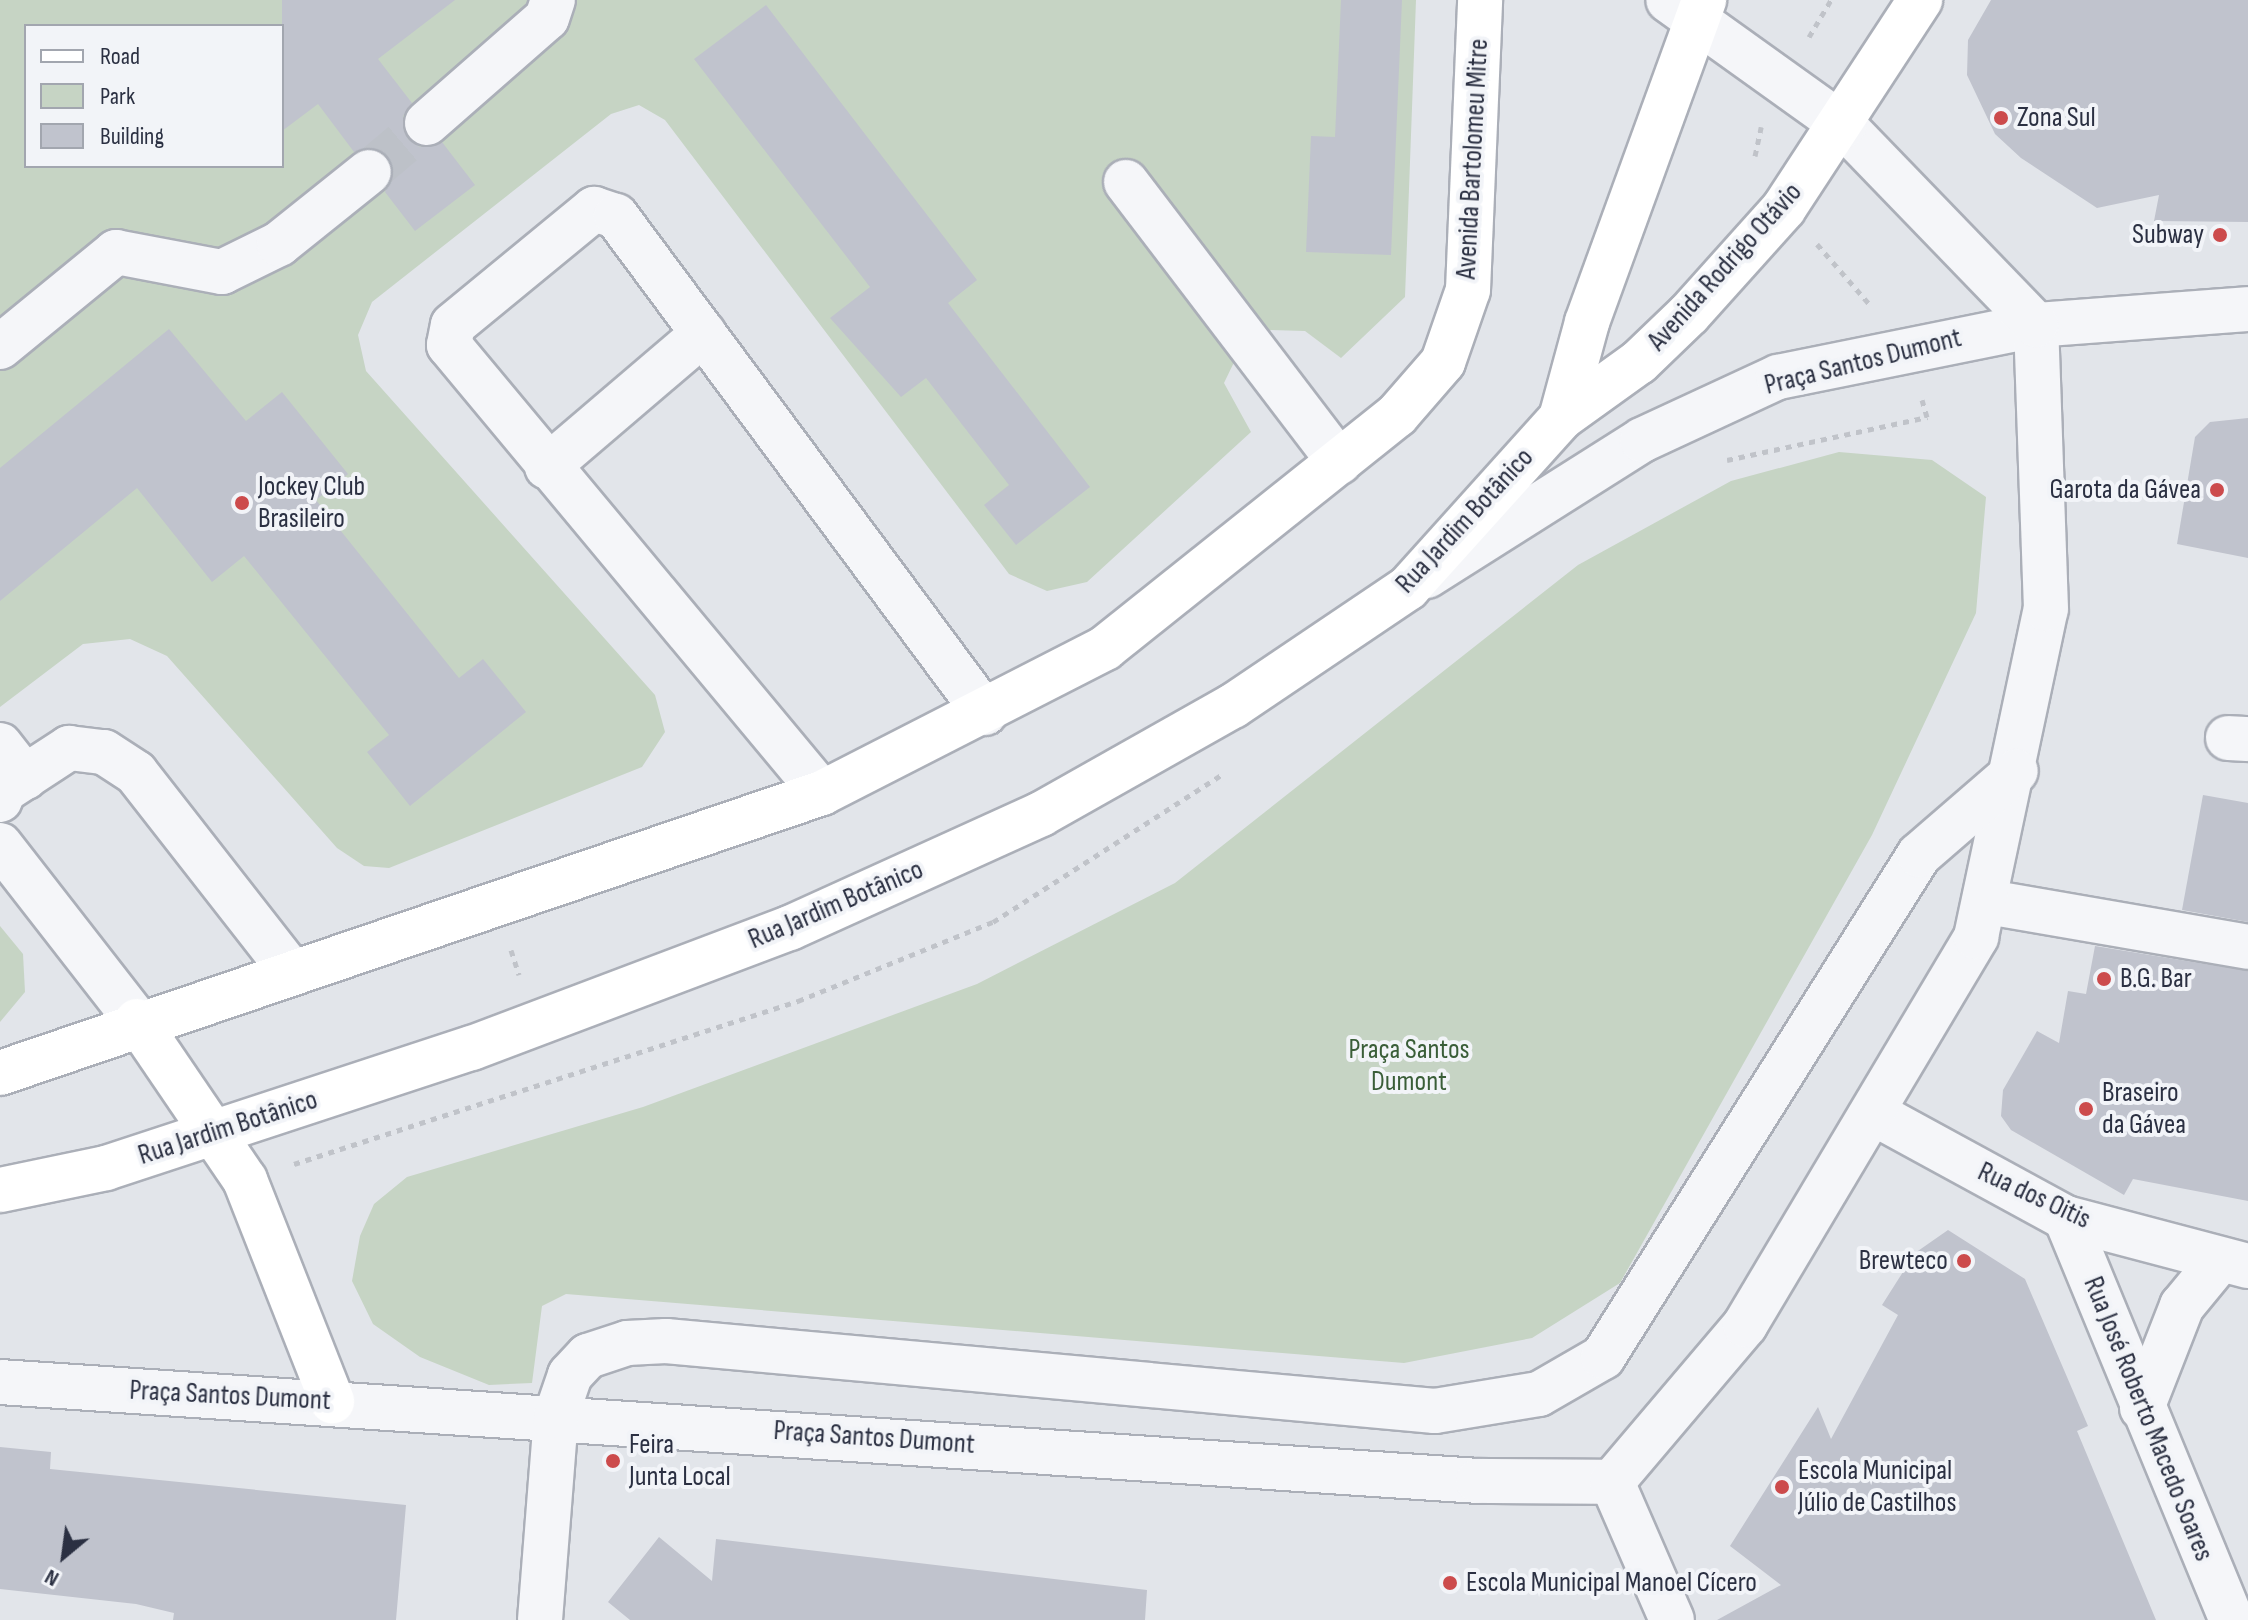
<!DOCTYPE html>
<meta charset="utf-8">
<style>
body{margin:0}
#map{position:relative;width:2248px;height:1620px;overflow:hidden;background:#e2e5ea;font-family:"Sofia Sans Condensed",sans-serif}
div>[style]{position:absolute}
.green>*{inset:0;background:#c6d4c4}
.building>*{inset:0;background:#c0c3cd}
.minor-tunnel>*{height:44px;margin-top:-22px;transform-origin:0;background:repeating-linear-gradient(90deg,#bdc1c8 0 44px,transparent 0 66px)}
.path>*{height:5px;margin-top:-2.5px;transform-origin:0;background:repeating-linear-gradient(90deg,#c0c3c9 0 6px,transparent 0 12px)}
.roads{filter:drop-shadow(2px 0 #abafb8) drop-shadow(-2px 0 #abafb8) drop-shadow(0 2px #abafb8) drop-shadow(0 -2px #abafb8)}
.minor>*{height:44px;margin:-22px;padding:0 22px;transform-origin:22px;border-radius:22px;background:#f5f6f9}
.major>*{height:44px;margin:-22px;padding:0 22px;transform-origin:22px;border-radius:22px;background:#fff}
.dots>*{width:22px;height:22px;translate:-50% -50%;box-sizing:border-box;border:4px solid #f2f4f8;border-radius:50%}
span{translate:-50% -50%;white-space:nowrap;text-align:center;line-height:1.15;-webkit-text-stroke:8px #f2f4f8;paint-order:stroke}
.poi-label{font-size:28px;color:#2b3042}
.left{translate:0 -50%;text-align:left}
.right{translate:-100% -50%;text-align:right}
.street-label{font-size:28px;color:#2b3042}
.park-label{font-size:28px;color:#3a5e38}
.legend{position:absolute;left:24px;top:24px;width:260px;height:144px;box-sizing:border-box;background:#f2f4f8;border:2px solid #a2a6af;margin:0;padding:10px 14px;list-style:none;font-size:24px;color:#2b3042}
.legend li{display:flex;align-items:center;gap:16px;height:40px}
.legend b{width:40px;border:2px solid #a2a6af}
.north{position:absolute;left:24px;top:1516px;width:80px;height:80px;-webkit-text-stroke:6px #f2f4f8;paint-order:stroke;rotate:209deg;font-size:22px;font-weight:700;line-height:32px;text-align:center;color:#2b3042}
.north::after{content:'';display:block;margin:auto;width:28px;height:36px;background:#2b3042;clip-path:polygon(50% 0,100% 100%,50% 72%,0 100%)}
</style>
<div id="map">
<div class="green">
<div style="clip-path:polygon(evenodd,0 0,1416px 0,1405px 297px,1341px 358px,1305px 331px,1271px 330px,1238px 354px,1224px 383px,1251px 432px,1087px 582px,1047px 591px,1009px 574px,665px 120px,639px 105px,611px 114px,372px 302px,358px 335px,366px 371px,655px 695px,665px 732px,642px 767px,389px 868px,364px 866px,337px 848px,167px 656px,130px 639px,83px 644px,0 707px,0 0,26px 26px,282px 26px,282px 166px,26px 166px,26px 26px)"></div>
<div style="clip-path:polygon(1839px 452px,1932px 460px,1986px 497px,1976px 613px,1872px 835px,1620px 1283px,1532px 1338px,1404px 1363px,566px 1294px,542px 1306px,532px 1383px,489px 1385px,420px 1357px,373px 1324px,352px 1281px,360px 1236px,374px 1204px,407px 1177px,643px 1107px,977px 984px,1175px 883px,1578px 565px,1731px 481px)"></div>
<div style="clip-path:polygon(0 926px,23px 954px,25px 992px,0 1022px)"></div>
</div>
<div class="building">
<div style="clip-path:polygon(282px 0,455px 0,378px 59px,412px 103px,403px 116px,408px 139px,420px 147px,442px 142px,475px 185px,415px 231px,385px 192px,394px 169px,388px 156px,377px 149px,354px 152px,318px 104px,282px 131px)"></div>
<div style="clip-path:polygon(1341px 0,1402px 0,1391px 255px,1306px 252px,1311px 136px,1335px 137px)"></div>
<div style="clip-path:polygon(1991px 0,2248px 0,2248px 222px,2154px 221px,2159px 195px,2097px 208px,2021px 158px,1995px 134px,1967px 75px,1968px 40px)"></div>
<div style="clip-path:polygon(766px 5px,977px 280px,948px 303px,1090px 487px,1016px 545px,984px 505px,1009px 485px,926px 378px,901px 397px,830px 318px,870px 287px,694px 59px)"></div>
<div style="clip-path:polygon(169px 329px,246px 421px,282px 392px,348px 474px,316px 500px,459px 678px,483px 659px,526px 712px,410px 806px,367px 752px,389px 735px,244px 556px,212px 582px,137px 488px,0 601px,0 468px)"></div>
<div style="clip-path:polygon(2248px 418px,2248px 558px,2177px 544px,2195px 437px,2210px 422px)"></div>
<div style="clip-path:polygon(2203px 795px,2248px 803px,2248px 922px,2182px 910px)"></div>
<div style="clip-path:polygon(2095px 946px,2248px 971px,2248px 1201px,2133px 1179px,2124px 1195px,2011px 1130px,2001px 1116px,2003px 1090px,2037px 1031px,2059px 1043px,2068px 991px,2086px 994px)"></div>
<div style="clip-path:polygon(1948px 1230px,2025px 1279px,2088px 1426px,2077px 1431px,2156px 1620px,1717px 1620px,1781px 1585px,1730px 1546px,1818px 1407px,1831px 1439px,1898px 1315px,1882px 1305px,1915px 1253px)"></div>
<div style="clip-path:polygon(0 1447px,51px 1452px,50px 1469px,406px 1505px,396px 1620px,173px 1620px,174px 1613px,136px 1604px,0 1589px)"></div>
<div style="clip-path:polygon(659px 1537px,712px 1581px,716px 1539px,1147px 1590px,1145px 1620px,630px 1620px,608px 1602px)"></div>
</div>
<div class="minor-tunnel">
<div style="left:369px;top:172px;width:76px;rotate:-40.2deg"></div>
</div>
<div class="path">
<div style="left:1809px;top:37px;width:43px;rotate:-59.3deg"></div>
<div style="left:1755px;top:156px;width:30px;rotate:-78deg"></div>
<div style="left:1817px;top:244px;width:82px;rotate:48.9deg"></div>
<div style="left:1727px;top:460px;width:205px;rotate:-12.1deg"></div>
<div style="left:1927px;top:417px;width:18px;rotate:-106deg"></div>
<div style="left:511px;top:950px;width:26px;rotate:72deg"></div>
<div style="left:294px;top:1164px;width:530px;rotate:-17.92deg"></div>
<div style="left:798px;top:1001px;width:210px;rotate:-22.1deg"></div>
<div style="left:993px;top:922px;width:274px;rotate:-32.8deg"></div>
</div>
<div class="roads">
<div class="minor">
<div style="left:427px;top:123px;width:159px;rotate:-41.2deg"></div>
<div style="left:547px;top:18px;width:19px;rotate:-72deg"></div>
<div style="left:1126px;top:182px;width:352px;rotate:52.7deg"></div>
<div style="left:0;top:347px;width:150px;rotate:-39.3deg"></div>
<div style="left:116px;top:252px;width:108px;rotate:10.7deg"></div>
<div style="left:222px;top:272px;width:64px;rotate:-26.2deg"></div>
<div style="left:279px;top:244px;width:115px;rotate:-38.7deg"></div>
<div style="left:547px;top:467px;width:206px;rotate:-40.5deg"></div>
<div style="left:1427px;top:576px;width:254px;rotate:-32.3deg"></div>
<div style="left:1642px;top:440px;width:150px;rotate:-24.9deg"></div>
<div style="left:1778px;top:377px;width:263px;rotate:-11.4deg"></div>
<div style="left:2036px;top:325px;width:213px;rotate:-4.3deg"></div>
<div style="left:2228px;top:738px;width:20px;rotate:3deg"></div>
<div style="left:0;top:745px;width:41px;rotate:52deg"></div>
<div style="left:822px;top:793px;width:583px;rotate:-129.78deg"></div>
<div style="left:449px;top:345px;width:20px;rotate:-79deg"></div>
<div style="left:453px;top:325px;width:183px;rotate:-39.4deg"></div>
<div style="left:594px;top:209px;width:23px;rotate:18deg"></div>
<div style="left:616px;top:216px;width:619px;rotate:53.41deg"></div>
<div style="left:0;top:800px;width:9px;rotate:-72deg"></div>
<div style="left:3px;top:791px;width:79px;rotate:-33.1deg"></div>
<div style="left:69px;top:748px;width:35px;rotate:7deg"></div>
<div style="left:104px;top:752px;width:38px;rotate:33deg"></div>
<div style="left:136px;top:773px;width:249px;rotate:52deg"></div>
<div style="left:0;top:845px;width:223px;rotate:52.1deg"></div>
<div style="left:1988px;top:902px;width:264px;rotate:9.8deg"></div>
<div style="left:1877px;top:1115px;width:215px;rotate:28.6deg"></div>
<div style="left:2066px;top:1218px;width:188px;rotate:14.8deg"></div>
<div style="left:2066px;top:1218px;width:435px;rotate:67.6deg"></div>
<div style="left:0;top:1382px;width:1481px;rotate:3.83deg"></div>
<div style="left:1478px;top:1481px;width:134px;rotate:0.4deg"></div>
<div style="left:1612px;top:1482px;width:206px;rotate:-49.7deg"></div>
<div style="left:1745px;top:1325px;width:452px;rotate:-59.2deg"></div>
<div style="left:1976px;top:937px;width:335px;rotate:-78deg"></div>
<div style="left:2046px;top:609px;width:284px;rotate:-92deg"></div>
<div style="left:2036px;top:325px;width:277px;rotate:-134deg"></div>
<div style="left:1844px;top:126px;width:216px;rotate:-144.4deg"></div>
<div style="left:2142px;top:1408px;width:110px;rotate:-68.6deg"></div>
<div style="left:2182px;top:1306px;width:58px;rotate:-50.6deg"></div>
<div style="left:1612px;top:1482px;width:150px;rotate:66.5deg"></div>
<div style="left:540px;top:1620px;width:205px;rotate:-85.5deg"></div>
<div style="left:556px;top:1416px;width:43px;rotate:-71.1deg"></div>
<div style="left:570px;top:1375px;width:26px;rotate:-47deg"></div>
<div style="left:588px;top:1356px;width:41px;rotate:-18.4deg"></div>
<div style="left:627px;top:1343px;width:39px;rotate:-3deg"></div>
<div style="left:666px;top:1341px;width:772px;rotate:5.2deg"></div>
<div style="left:1435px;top:1411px;width:105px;rotate:-9.3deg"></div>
<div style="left:1539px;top:1394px;width:74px;rotate:-30deg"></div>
<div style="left:1603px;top:1357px;width:593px;rotate:-57.81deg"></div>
<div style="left:1919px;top:855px;width:128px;rotate:-40.9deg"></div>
</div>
<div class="major">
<div style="left:1561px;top:418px;width:99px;rotate:-74.8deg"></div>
<div style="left:1587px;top:322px;width:343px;rotate:-70deg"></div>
<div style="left:137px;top:1021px;width:192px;rotate:55.8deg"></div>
<div style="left:245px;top:1180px;width:238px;rotate:68.5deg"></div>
<div style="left:0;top:1073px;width:868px;rotate:-18.81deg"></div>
<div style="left:822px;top:793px;width:318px;rotate:-27.1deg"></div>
<div style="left:1105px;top:648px;width:374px;rotate:-38.6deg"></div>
<div style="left:1397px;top:415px;width:70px;rotate:-49deg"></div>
<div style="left:1443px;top:362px;width:76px;rotate:-70.9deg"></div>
<div style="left:1468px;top:290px;width:290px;rotate:-87.6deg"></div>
<div style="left:0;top:1190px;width:108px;rotate:-11.7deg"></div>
<div style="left:106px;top:1168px;width:385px;rotate:-18.2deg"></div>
<div style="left:472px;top:1048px;width:340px;rotate:-20.7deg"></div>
<div style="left:790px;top:928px;width:276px;rotate:-24.4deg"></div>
<div style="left:1041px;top:814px;width:220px;rotate:-29.4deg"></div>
<div style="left:1233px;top:706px;width:211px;rotate:-34deg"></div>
<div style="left:1408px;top:588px;width:229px;rotate:-48deg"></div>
<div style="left:1561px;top:418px;width:96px;rotate:-35.7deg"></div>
<div style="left:1639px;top:362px;width:69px;rotate:-43.8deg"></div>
<div style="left:1689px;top:314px;width:142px;rotate:-48.1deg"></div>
<div style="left:1784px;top:208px;width:249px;rotate:-56.8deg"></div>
</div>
</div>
<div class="dots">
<div style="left:2001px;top:118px;background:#cc4b4c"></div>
<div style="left:2220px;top:235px;background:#cc4b4c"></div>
<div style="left:2217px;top:490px;background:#cc4b4c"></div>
<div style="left:242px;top:503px;background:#cc4b4c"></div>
<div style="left:2104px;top:979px;background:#cc4b4c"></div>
<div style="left:2086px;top:1109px;background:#cc4b4c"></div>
<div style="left:1964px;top:1261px;background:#cc4b4c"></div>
<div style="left:613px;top:1461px;background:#cc4b4c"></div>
<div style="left:1782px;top:1487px;background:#cc4b4c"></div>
<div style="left:1450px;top:1583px;background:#cc4b4c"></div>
</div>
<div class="poi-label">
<span class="left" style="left:2017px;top:118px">Zona Sul</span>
<span class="right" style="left:2204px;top:235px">Subway</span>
<span class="left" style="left:258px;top:503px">Jockey Club<br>Brasileiro</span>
<span class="right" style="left:2201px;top:490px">Garota da Gávea</span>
<span class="left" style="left:2120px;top:979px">B.G. Bar</span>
<span class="left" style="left:2102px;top:1109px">Braseiro<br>da Gávea</span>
<span class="right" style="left:1948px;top:1261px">Brewteco</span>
<span class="left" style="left:629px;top:1461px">Feira<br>Junta Local</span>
<span class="left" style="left:1798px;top:1487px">Escola Municipal<br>Júlio de Castilhos</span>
<span class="left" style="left:1466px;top:1583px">Escola Municipal Manoel Cícero</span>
</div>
<div class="street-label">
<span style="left:1473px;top:159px;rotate:-87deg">Avenida Bartolomeu Mitre</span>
<span style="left:1725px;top:267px;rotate:-48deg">Avenida Rodrigo Otávio</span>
<span style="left:1863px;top:362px;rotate:-14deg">Praça Santos Dumont</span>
<span style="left:1465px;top:521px;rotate:-47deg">Rua Jardim Botânico</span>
<span style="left:836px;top:905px;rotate:-23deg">Rua Jardim Botânico</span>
<span style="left:228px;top:1128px;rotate:-18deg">Rua Jardim Botânico</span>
<span style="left:2034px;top:1196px;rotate:25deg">Rua dos Oitis</span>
<span style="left:230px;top:1396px;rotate:3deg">Praça Santos Dumont</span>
<span style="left:2148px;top:1419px;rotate:68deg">Rua José Roberto Macedo Soares</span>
<span style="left:874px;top:1438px;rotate:4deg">Praça Santos Dumont</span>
</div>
<div class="park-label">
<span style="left:1409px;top:1066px">Praça Santos<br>Dumont</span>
</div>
<ul class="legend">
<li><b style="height:10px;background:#fff"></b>Road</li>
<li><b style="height:22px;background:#c6d4c4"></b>Park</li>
<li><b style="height:22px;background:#c0c3cd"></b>Building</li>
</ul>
<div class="north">N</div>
</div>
